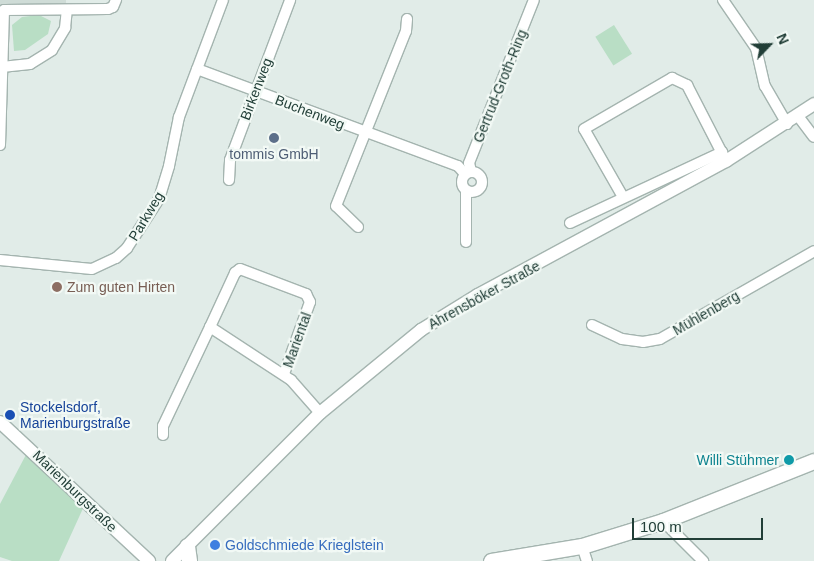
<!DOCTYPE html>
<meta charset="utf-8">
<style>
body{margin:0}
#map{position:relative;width:814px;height:561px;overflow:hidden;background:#e1ece8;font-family:Helvetica,sans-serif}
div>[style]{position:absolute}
.built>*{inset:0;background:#cfdcd7}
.green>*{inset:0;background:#b9dec5;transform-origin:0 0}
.roads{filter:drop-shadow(1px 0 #a4b4af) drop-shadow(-1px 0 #a4b4af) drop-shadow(0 1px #a4b4af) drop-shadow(0 -1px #a4b4af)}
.minor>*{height:10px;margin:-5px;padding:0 5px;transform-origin:5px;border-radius:5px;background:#fff}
.minor>.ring{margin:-5px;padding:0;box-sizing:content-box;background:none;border:10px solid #fff;border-radius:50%}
.tertiary>*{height:12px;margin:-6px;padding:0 6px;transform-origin:6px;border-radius:6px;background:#fff}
.secondary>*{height:15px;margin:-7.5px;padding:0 7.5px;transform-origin:7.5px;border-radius:7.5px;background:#fff}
.dots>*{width:14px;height:14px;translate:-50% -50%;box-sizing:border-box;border:2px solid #f2f9f5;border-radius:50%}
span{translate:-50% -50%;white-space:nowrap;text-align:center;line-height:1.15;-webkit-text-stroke:4.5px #f2f9f5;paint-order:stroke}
.street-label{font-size:14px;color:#213e37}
.service-label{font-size:14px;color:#4e5e75}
.education-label{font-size:14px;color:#785e54}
.left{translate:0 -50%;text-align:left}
.transit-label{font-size:14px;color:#164399}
.culture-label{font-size:14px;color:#0d838f}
.right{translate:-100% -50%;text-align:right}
.shop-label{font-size:14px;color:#366cbe}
.north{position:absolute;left:744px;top:20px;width:50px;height:50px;-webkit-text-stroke:4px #f2f9f5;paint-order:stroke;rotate:66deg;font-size:14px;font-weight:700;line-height:20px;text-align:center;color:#213e37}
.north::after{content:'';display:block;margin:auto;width:18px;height:22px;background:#213e37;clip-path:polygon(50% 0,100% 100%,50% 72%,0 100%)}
.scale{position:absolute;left:632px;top:518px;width:131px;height:22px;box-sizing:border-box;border:2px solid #213e37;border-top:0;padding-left:6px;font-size:15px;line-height:18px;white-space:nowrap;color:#213e37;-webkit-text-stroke:4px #f2f9f5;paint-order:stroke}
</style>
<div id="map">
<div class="built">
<div style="clip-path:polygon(0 0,66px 0,66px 6px,1px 5px,0 29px)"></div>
</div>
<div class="green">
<div style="clip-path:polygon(39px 15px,51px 21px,48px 34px,25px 50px,14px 51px,12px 25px,22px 17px)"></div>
<div style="left:614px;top:25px;width:34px;height:22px;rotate:58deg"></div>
<div style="clip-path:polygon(29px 449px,85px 504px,59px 561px,12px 561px,0 557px,0 504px)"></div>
</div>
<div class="roads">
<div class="minor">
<div style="left:723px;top:0;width:58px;rotate:55.5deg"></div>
<div style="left:756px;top:48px;width:39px;rotate:77deg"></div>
<div style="left:765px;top:86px;width:44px;rotate:59.9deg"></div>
<div style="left:2px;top:67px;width:28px;rotate:-6deg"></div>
<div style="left:30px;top:64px;width:26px;rotate:-32deg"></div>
<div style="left:52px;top:50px;width:26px;rotate:-59deg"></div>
<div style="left:65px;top:28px;width:18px;rotate:-84deg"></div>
<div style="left:197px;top:69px;width:278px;rotate:20.4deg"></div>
<div style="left:458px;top:166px;width:11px;rotate:49deg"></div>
<div style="left:798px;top:116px;width:26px;rotate:53deg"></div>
<div style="left:0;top:145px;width:135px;rotate:-88.3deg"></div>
<div style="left:4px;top:10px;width:104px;rotate:-0.6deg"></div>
<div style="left:108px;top:9px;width:5px;rotate:-22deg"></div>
<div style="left:113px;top:7px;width:8px;rotate:-67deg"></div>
<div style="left:471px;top:171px;width:8px;rotate:-104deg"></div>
<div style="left:469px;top:163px;width:175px;rotate:-68.3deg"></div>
<div class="ring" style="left:462px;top:172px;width:10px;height:10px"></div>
<div style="left:229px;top:180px;width:20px;rotate:-87deg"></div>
<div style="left:230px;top:160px;width:171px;rotate:-69.4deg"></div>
<div style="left:466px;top:191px;width:51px;rotate:90deg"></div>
<div style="left:623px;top:197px;width:78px;rotate:-119.8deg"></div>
<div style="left:584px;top:129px;width:102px;rotate:-30.1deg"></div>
<div style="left:672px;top:78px;width:17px;rotate:25deg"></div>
<div style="left:687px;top:85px;width:85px;rotate:62.8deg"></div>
<div style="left:570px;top:223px;width:168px;rotate:-25deg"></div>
<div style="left:358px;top:227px;width:30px;rotate:-136deg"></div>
<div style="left:336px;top:206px;width:188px;rotate:-68.2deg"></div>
<div style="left:406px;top:31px;width:12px;rotate:-85deg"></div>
<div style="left:0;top:260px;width:92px;rotate:5.6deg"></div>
<div style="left:92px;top:269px;width:26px;rotate:-25deg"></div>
<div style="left:116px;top:258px;width:15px;rotate:-42deg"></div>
<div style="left:127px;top:248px;width:59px;rotate:-56.9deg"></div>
<div style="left:159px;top:199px;width:34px;rotate:-73deg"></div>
<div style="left:169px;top:166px;width:50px;rotate:-78.5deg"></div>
<div style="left:179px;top:117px;width:125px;rotate:-69.4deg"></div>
<div style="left:592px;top:325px;width:33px;rotate:25deg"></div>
<div style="left:622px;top:339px;width:21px;rotate:8deg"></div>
<div style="left:643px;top:342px;width:17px;rotate:-10deg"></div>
<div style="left:660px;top:339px;width:177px;rotate:-29.7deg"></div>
<div style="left:210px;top:327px;width:60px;rotate:-65.2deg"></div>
<div style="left:235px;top:273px;width:6px;rotate:-39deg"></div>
<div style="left:240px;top:269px;width:71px;rotate:20.7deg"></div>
<div style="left:306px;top:294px;width:9px;rotate:63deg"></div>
<div style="left:310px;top:302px;width:77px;rotate:109.9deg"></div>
<div style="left:163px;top:435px;width:9px;rotate:-90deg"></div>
<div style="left:163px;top:426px;width:110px;rotate:-64.6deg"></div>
<div style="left:210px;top:327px;width:97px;rotate:33.2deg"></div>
<div style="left:291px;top:380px;width:44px;rotate:48.7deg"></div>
<div style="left:663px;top:521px;width:57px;rotate:45deg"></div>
<div style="left:582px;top:546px;width:16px;rotate:72deg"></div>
</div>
<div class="tertiary">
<div style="left:0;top:422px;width:204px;rotate:43deg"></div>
<div style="left:172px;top:561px;width:209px;rotate:-45deg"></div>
<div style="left:320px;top:413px;width:131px;rotate:-39.4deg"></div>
<div style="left:421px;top:330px;width:67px;rotate:-31.6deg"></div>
<div style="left:478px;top:295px;width:282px;rotate:-28.4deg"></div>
<div style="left:726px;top:161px;width:105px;rotate:-32.9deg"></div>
</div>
<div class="secondary">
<div style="left:187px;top:546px;width:15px;rotate:82deg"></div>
<div style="left:491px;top:561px;width:92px;rotate:-9.4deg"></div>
<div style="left:582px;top:546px;width:85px;rotate:-17.2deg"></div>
<div style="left:663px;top:521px;width:162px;rotate:-21.7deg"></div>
</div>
</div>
<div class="dots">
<div style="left:274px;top:138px;background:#5c6f8a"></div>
<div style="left:57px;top:287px;background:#8d6e63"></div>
<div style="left:10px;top:415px;background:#1a4fb4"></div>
<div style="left:789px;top:460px;background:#0f9aa8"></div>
<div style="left:215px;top:545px;background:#3f7fe0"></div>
</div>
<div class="street-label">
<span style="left:500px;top:86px;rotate:-68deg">Gertrud-Groth-Ring</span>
<span style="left:256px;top:89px;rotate:-69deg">Birkenweg</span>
<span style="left:310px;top:112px;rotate:21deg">Buchenweg</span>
<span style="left:146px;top:216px;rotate:-59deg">Parkweg</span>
<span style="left:484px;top:295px;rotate:-29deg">Ahrensböker Straße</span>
<span style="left:706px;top:313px;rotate:-30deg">Mühlenberg</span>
<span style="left:297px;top:340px;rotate:-70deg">Mariental</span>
<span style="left:75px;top:491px;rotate:44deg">Marienburgstraße</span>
</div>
<div class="service-label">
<span style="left:274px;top:154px">tommis GmbH</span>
</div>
<div class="education-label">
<span class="left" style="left:67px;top:287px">Zum guten Hirten</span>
</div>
<div class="transit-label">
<span class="left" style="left:20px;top:415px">Stockelsdorf,<br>Marienburgstraße</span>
</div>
<div class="culture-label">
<span class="right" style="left:779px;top:460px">Willi Stühmer</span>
</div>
<div class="shop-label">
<span class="left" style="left:225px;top:545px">Goldschmiede Krieglstein</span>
</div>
<div class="north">N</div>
<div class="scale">100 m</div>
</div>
